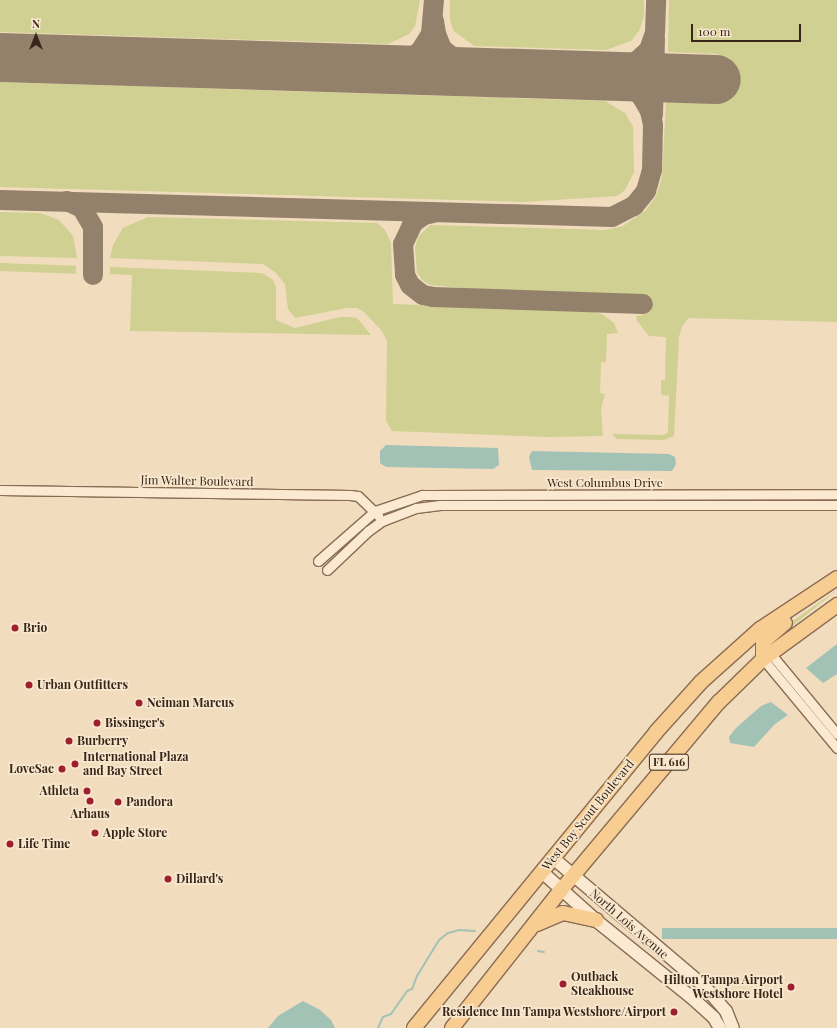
<!DOCTYPE html>
<style>
body{margin:0}
#map{position:relative;width:837px;height:1028px;overflow:hidden;background:#f1dcbd;font-family:"Playfair Display",serif}
div>[style]{position:absolute}
.green>*{inset:0;background:#cfd091;transform-origin:0 0}
.water>*{inset:0;background:#a1c2b5;transform-origin:0 0}
.stream>*{height:2px;margin:-1px;padding:0 1px;transform-origin:1px;border-radius:1px;background:#a1c2b5}
.taxiway>*{height:20px;margin:-10px;padding:0 10px;transform-origin:10px;border-radius:10px;background:#94816c}
.runway>*{height:49px;margin:-24.5px;padding:0 24.5px;transform-origin:24.5px;border-radius:24.5px;background:#94816c}
.roads{filter:drop-shadow(1px 0 #8a6c55) drop-shadow(-1px 0 #8a6c55) drop-shadow(0 1px #8a6c55) drop-shadow(0 -1px #8a6c55)}
.street>*{height:9px;margin:-4.5px;padding:0 4.5px;transform-origin:4.5px;border-radius:4.5px;background:#fbead1}
.secondary>*{height:12px;margin:-6px;padding:0 6px;transform-origin:6px;border-radius:6px;background:#fbead1}
.primary>*{height:14px;margin:-7px;padding:0 7px;transform-origin:7px;border-radius:7px;background:#f8cd91}
.dots>*{width:11px;height:11px;translate:-50% -50%;box-sizing:border-box;border:2px solid #f8e7cd;border-radius:50%}
span{translate:-50% -50%;white-space:nowrap;text-align:center;line-height:1.15;-webkit-text-stroke:3.5px #f8e7cd;paint-order:stroke}
.shield-label span{padding:1px 3px;background:#f8e7cd;border:1px solid;border-radius:3px;-webkit-text-stroke-width:0}
.shield-label{font-size:11px;color:#38261b;font-weight:700}
.street-label{font-size:12px;color:#38261b}
.poi-label{font-size:12px;color:#38261b;font-weight:700}
.left{translate:0 -50%;text-align:left}
.right{translate:-100% -50%;text-align:right}
.north{position:absolute;left:16px;top:16px;width:40px;height:40px;-webkit-text-stroke:3px #f8e7cd;paint-order:stroke;rotate:0deg;font-size:11px;font-weight:700;line-height:16px;text-align:center;color:#38261b}
.north::after{content:'';display:block;margin:auto;width:14px;height:18px;background:#38261b;clip-path:polygon(50% 0,100% 100%,50% 72%,0 100%)}
.scale{position:absolute;left:691px;top:24px;width:110px;height:18px;box-sizing:border-box;border:2px solid #38261b;border-top:0;padding-left:5px;font-size:12px;line-height:14px;white-space:nowrap;color:#38261b;-webkit-text-stroke:3px #f8e7cd;paint-order:stroke}
</style>
<div id="map">
<div class="green">
<div style="clip-path:polygon(0 0,420px 0,415px 26px,409px 34px,388px 44px,0 32px)"></div>
<div style="clip-path:polygon(450px 0,644px 0,644px 17px,639px 31px,631px 41px,606px 50px,474px 46px,454px 31px,450px 21px)"></div>
<div style="clip-path:polygon(669px 0,837px 0,837px 322px,689px 318px,682px 326px,679px 337px,674px 436px,664px 440px,617px 439px,612px 434px,664px 435px,668px 432px,669px 396px,661px 395px,661px 380px,665px 380px,666px 337px,649px 336px,637px 321px,636px 316px,643px 315px,643px 296px,484px 290px,430px 285px,422px 280px,417px 272px,415px 247px,419px 236px,430px 225px,605px 230px,623px 226px,645px 211px,655px 198px,662px 178px,666px 102px,716px 103px,718px 54px,668px 52px)"></div>
<div style="clip-path:polygon(0 82px,605px 101px,625px 113px,633px 127px,634px 172px,625px 190px,617px 196px,524px 202px,0 187px)"></div>
<div style="clip-path:polygon(0 212px,40px 213px,59px 220px,73px 236px,77px 258px,0 256px)"></div>
<div style="clip-path:polygon(148px 217px,377px 223px,385px 230px,391px 243px,393px 304px,588px 311px,602px 314px,614px 323px,618px 333px,607px 334px,606px 362px,601px 362px,600px 393px,605px 394px,601px 409px,603px 436px,548px 437px,392px 431px,386px 421px,387px 341px,382px 331px,364px 312px,357px 308px,347px 308px,295px 318px,288px 309px,285px 284px,275px 272px,263px 264px,110px 258px,113px 245px,123px 228px)"></div>
<div style="left:0;top:263px;width:76px;height:8px;rotate:2deg"></div>
<div style="clip-path:polygon(110px 267px,262px 273px,273px 280px,276px 287px,276px 320px,295px 328px,340px 317px,351px 317px,357px 318px,371px 335px,130px 331px,132px 275px,110px 274px)"></div>
<div style="clip-path:polygon(837px 590px,786px 631px,770px 637px)"></div>
</div>
<div class="water">
<div style="clip-path:polygon(386px 445px,498px 448px,499px 465px,493px 469px,386px 467px,380px 463px,380px 451px)"></div>
<div style="clip-path:polygon(532px 451px,669px 454px,675px 457px,676px 464px,672px 471px,532px 470px,529px 457px)"></div>
<div style="clip-path:polygon(837px 644px,837px 674px,823px 683px,806px 668px)"></div>
<div style="clip-path:polygon(771px 702px,788px 715px,775px 724px,754px 747px,730px 743px,729px 737px,736px 728px,761px 706px)"></div>
<div style="left:662px;top:928px;width:175px;height:11px"></div>
<div style="clip-path:polygon(303px 1001px,320px 1010px,331px 1020px,335px 1028px,268px 1028px,278px 1016px)"></div>
</div>
<div class="stream">
<div style="left:538px;top:951px;width:6px;rotate:9deg"></div>
<div style="left:378px;top:1028px;width:12px;rotate:-66deg"></div>
<div style="left:383px;top:1017px;width:9px;rotate:-21deg"></div>
<div style="left:391px;top:1014px;width:28px;rotate:-55deg"></div>
<div style="left:407px;top:991px;width:5px;rotate:-22deg"></div>
<div style="left:412px;top:989px;width:14px;rotate:-69deg"></div>
<div style="left:417px;top:976px;width:42px;rotate:-58.6deg"></div>
<div style="left:439px;top:940px;width:11px;rotate:-38deg"></div>
<div style="left:448px;top:933px;width:11px;rotate:-15deg"></div>
<div style="left:459px;top:930px;width:16px;rotate:4deg"></div>
</div>
<div class="taxiway">
<div style="left:434px;top:21px;width:13px;rotate:81deg"></div>
<div style="left:436px;top:34px;width:16px;rotate:68deg"></div>
<div style="left:442px;top:49px;width:28px;rotate:38deg"></div>
<div style="left:464px;top:66px;width:17px;rotate:13deg"></div>
<div style="left:481px;top:70px;width:68px;rotate:1.7deg"></div>
<div style="left:315px;top:65px;width:73px;rotate:1.6deg"></div>
<div style="left:388px;top:67px;width:23px;rotate:-18deg"></div>
<div style="left:410px;top:60px;width:15px;rotate:-42deg"></div>
<div style="left:421px;top:50px;width:19px;rotate:-58deg"></div>
<div style="left:431px;top:34px;width:34px;rotate:-85deg"></div>
<div style="left:612px;top:76px;width:17px;rotate:-24deg"></div>
<div style="left:628px;top:69px;width:28px;rotate:-42deg"></div>
<div style="left:649px;top:50px;width:18px;rotate:-71deg"></div>
<div style="left:655px;top:33px;width:33px;rotate:-88deg"></div>
<div style="left:653px;top:115px;width:76px;rotate:-88.5deg"></div>
<div style="left:0;top:200px;width:612px;rotate:1.59deg"></div>
<div style="left:612px;top:217px;width:25px;rotate:-27deg"></div>
<div style="left:634px;top:206px;width:19px;rotate:-51deg"></div>
<div style="left:646px;top:191px;width:22px;rotate:-74deg"></div>
<div style="left:652px;top:170px;width:45px;rotate:-88.7deg"></div>
<div style="left:653px;top:125px;width:14px;rotate:-102deg"></div>
<div style="left:650px;top:111px;width:16px;rotate:-120deg"></div>
<div style="left:642px;top:97px;width:21px;rotate:-135deg"></div>
<div style="left:627px;top:82px;width:16px;rotate:-158deg"></div>
<div style="left:67px;top:201px;width:17px;rotate:25deg"></div>
<div style="left:82px;top:208px;width:22px;rotate:60deg"></div>
<div style="left:93px;top:227px;width:48px;rotate:90deg"></div>
<div style="left:433px;top:213px;width:9px;rotate:167deg"></div>
<div style="left:424px;top:215px;width:14px;rotate:144deg"></div>
<div style="left:413px;top:223px;width:23px;rotate:115deg"></div>
<div style="left:403px;top:244px;width:31px;rotate:86deg"></div>
<div style="left:405px;top:275px;width:11px;rotate:63deg"></div>
<div style="left:410px;top:285px;width:16px;rotate:38deg"></div>
<div style="left:423px;top:295px;width:10px;rotate:11deg"></div>
<div style="left:433px;top:297px;width:210px;rotate:1.9deg"></div>
</div>
<div class="runway">
<div style="left:0;top:57px;width:716px;rotate:1.76deg"></div>
</div>
<div class="roads">
<div class="street">
<div style="left:0;top:490px;width:350px;rotate:0.8deg"></div>
<div style="left:350px;top:495px;width:8px;rotate:7deg"></div>
<div style="left:358px;top:496px;width:28px;rotate:44deg"></div>
<div style="left:318px;top:561px;width:76px;rotate:-41.3deg"></div>
<div style="left:375px;top:511px;width:50px;rotate:-18.8deg"></div>
<div style="left:422px;top:495px;width:415px;rotate:-0.1deg"></div>
<div style="left:327px;top:570px;width:57px;rotate:-43.6deg"></div>
<div style="left:368px;top:531px;width:17px;rotate:-36deg"></div>
<div style="left:382px;top:521px;width:36px;rotate:-21deg"></div>
<div style="left:416px;top:508px;width:24px;rotate:-7deg"></div>
<div style="left:440px;top:505px;width:397px"></div>
<div style="left:771px;top:654px;width:104px;rotate:50.5deg"></div>
<div style="left:763px;top:659px;width:116px;rotate:50.3deg"></div>
</div>
<div class="secondary">
<div style="left:553px;top:858px;width:199px;rotate:40.3deg"></div>
<div style="left:705px;top:987px;width:32px;rotate:49deg"></div>
<div style="left:726px;top:1011px;width:18px;rotate:68deg"></div>
<div style="left:542px;top:872px;width:75px;rotate:41.8deg"></div>
<div style="left:598px;top:922px;width:119px;rotate:38.9deg"></div>
<div style="left:691px;top:997px;width:31px;rotate:42deg"></div>
<div style="left:714px;top:1018px;width:12px;rotate:59deg"></div>
</div>
<div class="primary">
<div style="left:763px;top:659px;width:17px;rotate:-90deg"></div>
<div style="left:763px;top:642px;width:29px;rotate:-41deg"></div>
<div style="left:537px;top:924px;width:28px;rotate:-23deg"></div>
<div style="left:563px;top:913px;width:34px;rotate:12deg"></div>
<div style="left:414px;top:1028px;width:382px;rotate:-50.7deg"></div>
<div style="left:656px;top:732px;width:67px;rotate:-48deg"></div>
<div style="left:701px;top:682px;width:79px;rotate:-41.9deg"></div>
<div style="left:760px;top:629px;width:92px;rotate:-33.5deg"></div>
<div style="left:452px;top:1028px;width:176px;rotate:-51.7deg"></div>
<div style="left:561px;top:890px;width:246px;rotate:-50deg"></div>
<div style="left:719px;top:702px;width:62px;rotate:-44.3deg"></div>
<div style="left:763px;top:659px;width:92px;rotate:-36.1deg"></div>
</div>
</div>
<div class="dots">
<div style="left:15px;top:628px;background:#9e202f"></div>
<div style="left:29px;top:685px;background:#9e202f"></div>
<div style="left:139px;top:703px;background:#9e202f"></div>
<div style="left:97px;top:723px;background:#9e202f"></div>
<div style="left:69px;top:741px;background:#9e202f"></div>
<div style="left:75px;top:764px;background:#9e202f"></div>
<div style="left:62px;top:769px;background:#9e202f"></div>
<div style="left:87px;top:791px;background:#9e202f"></div>
<div style="left:90px;top:801px;background:#9e202f"></div>
<div style="left:118px;top:802px;background:#9e202f"></div>
<div style="left:95px;top:833px;background:#9e202f"></div>
<div style="left:10px;top:844px;background:#9e202f"></div>
<div style="left:168px;top:879px;background:#9e202f"></div>
<div style="left:563px;top:984px;background:#9e202f"></div>
<div style="left:791px;top:987px;background:#9e202f"></div>
<div style="left:674px;top:1012px;background:#9e202f"></div>
</div>
<div class="shield-label">
<span style="left:669px;top:762px">FL 616</span>
</div>
<div class="street-label">
<span style="left:197px;top:481px;rotate:1deg">Jim Walter Boulevard</span>
<span style="left:605px;top:483px">West Columbus Drive</span>
<span style="left:588px;top:815px;rotate:-51deg">West Boy Scout Boulevard</span>
<span style="left:629px;top:924px;rotate:41deg">North Lois Avenue</span>
</div>
<div class="poi-label">
<span class="left" style="left:23px;top:628px">Brio</span>
<span class="left" style="left:37px;top:685px">Urban Outfitters</span>
<span class="left" style="left:147px;top:703px">Neiman Marcus</span>
<span class="left" style="left:105px;top:723px">Bissinger's</span>
<span class="left" style="left:77px;top:741px">Burberry</span>
<span class="left" style="left:83px;top:764px">International Plaza<br>and Bay Street</span>
<span class="right" style="left:54px;top:769px">LoveSac</span>
<span class="right" style="left:79px;top:791px">Athleta</span>
<span class="left" style="left:126px;top:802px">Pandora</span>
<span style="left:90px;top:814px">Arhaus</span>
<span class="left" style="left:103px;top:833px">Apple Store</span>
<span class="left" style="left:18px;top:844px">Life Time</span>
<span class="left" style="left:176px;top:879px">Dillard's</span>
<span class="left" style="left:571px;top:984px">Outback<br>Steakhouse</span>
<span class="right" style="left:783px;top:987px">Hilton Tampa Airport<br>Westshore Hotel</span>
<span class="right" style="left:666px;top:1012px">Residence Inn Tampa Westshore/Airport</span>
</div>
<div class="north">N</div>
<div class="scale">100 m</div>
</div>
